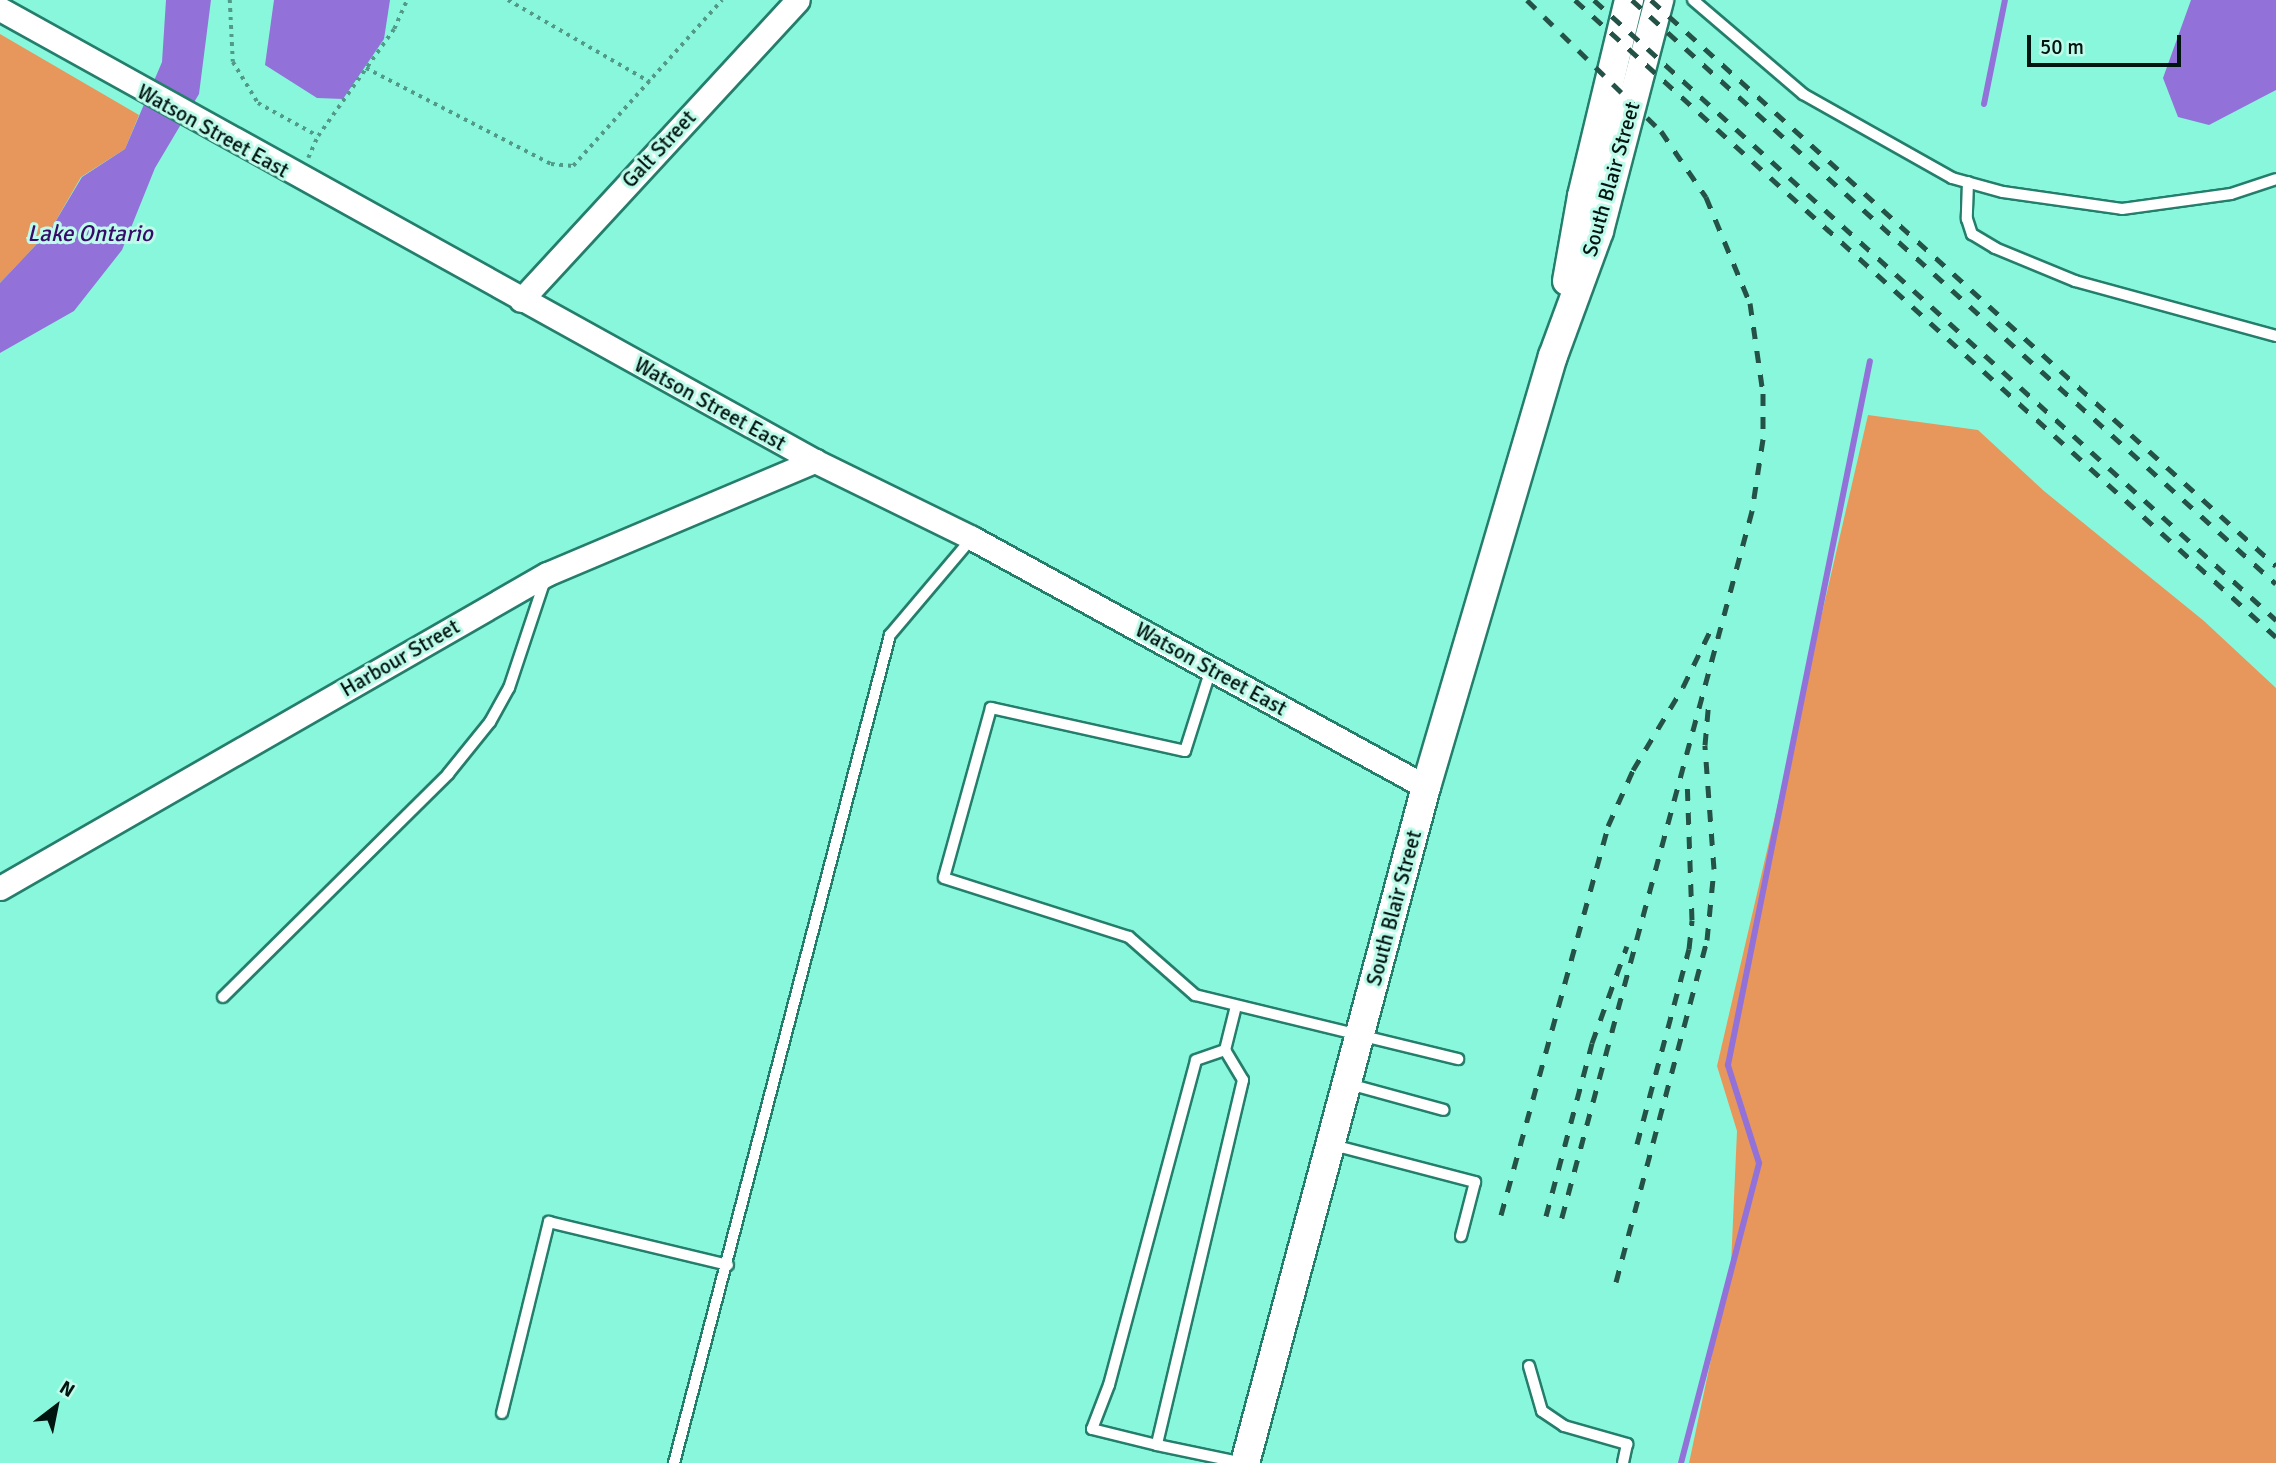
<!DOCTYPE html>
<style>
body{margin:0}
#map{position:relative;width:2276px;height:1463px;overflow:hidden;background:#89f7dc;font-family:Signika,sans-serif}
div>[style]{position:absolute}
.green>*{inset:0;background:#e7975b}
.water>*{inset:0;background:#9272d8}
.stream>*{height:6px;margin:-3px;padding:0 3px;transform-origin:3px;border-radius:3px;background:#9272d8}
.path>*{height:3.5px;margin-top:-1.75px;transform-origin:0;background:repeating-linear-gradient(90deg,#519a88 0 3.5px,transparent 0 8.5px)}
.roads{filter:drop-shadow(2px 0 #257e6c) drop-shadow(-2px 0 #257e6c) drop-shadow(0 2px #257e6c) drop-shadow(0 -2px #257e6c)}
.service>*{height:10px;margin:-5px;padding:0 5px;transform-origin:5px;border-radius:5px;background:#fff}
.minor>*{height:23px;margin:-11.5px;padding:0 11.5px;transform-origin:11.5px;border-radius:11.5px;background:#fff}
.tertiary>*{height:28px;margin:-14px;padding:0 14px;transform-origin:14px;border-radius:14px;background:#fff}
.rail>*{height:5px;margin-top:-2.5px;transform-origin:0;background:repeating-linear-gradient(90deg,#255247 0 12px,transparent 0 24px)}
span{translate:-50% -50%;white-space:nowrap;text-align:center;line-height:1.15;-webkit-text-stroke:6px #befbea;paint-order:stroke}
.street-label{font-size:21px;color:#001510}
.water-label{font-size:23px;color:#360b69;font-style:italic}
.north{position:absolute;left:21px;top:1372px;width:70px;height:70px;-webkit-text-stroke:5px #befbea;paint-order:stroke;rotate:32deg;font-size:19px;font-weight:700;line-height:28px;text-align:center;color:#001510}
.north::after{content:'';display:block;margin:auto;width:24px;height:32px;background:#001510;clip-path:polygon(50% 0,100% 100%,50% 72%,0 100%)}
.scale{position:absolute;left:2027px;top:35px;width:154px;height:32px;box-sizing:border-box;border:4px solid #001510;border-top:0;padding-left:9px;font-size:21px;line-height:24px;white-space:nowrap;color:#001510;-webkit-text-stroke:5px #befbea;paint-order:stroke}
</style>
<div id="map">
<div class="green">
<div style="clip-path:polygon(0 34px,139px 115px,125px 149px,81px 177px,51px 229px,0 283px)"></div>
<div style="clip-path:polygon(1868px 415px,1978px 430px,2044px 491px,2204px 621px,2276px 688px,2276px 1463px,1689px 1463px,1731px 1265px,1737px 1131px,1717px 1066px)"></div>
</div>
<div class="water">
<div style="clip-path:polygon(166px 0,211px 0,199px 94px,155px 168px,122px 250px,74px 311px,0 353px,0 283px,51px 229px,82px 177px,125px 149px,162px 62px)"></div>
<div style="clip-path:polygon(274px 0,390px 0,384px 39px,343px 99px,317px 98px,265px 65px)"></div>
<div style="clip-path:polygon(2191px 0,2276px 0,2276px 90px,2209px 125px,2178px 117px,2163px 78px)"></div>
</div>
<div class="stream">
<div style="left:1984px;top:104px;width:106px;rotate:-78.6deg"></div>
<div style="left:1681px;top:1463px;width:310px;rotate:-75.4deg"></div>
<div style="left:1759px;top:1163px;width:103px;rotate:-107.6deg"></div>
<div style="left:1728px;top:1065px;width:718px;rotate:-78.6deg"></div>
</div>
<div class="path">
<div style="left:230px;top:0;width:62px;rotate:87.2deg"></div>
<div style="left:233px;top:62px;width:48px;rotate:58.6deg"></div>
<div style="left:258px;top:103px;width:68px;rotate:28.8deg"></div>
<div style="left:508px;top:0;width:164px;rotate:30deg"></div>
<div style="left:366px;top:68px;width:208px;rotate:27.4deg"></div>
<div style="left:551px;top:164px;width:22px;rotate:5deg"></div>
<div style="left:573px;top:166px;width:223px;rotate:-48.1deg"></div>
<div style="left:308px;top:158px;width:24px;rotate:-66deg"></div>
<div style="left:318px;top:136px;width:131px;rotate:-54.6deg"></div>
<div style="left:394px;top:29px;width:32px;rotate:-66deg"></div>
</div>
<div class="roads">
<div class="service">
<div style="left:1693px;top:0;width:145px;rotate:40.5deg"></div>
<div style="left:1803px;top:94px;width:171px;rotate:29.4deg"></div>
<div style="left:1952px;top:178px;width:53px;rotate:15.4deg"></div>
<div style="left:2003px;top:192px;width:120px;rotate:8.1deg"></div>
<div style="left:2122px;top:209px;width:110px;rotate:-7.8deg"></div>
<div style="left:2231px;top:194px;width:47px;rotate:-18.4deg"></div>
<div style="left:1968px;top:182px;width:37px;rotate:92deg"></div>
<div style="left:1967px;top:219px;width:16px;rotate:72deg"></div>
<div style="left:1972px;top:234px;width:27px;rotate:31deg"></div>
<div style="left:1995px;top:248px;width:87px;rotate:22.4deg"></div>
<div style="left:2075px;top:281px;width:208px;rotate:15.3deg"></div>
<div style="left:1211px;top:669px;width:86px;rotate:107.6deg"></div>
<div style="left:1185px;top:751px;width:199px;rotate:-167.5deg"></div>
<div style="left:991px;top:708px;width:176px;rotate:105.5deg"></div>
<div style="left:944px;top:878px;width:194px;rotate:17.7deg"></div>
<div style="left:1129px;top:937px;width:88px;rotate:41.3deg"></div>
<div style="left:1195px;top:995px;width:271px;rotate:13.7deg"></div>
<div style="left:223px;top:997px;width:317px;rotate:-44.7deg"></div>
<div style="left:448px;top:774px;width:67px;rotate:-51.1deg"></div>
<div style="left:490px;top:722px;width:39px;rotate:-61deg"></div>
<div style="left:509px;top:688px;width:117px;rotate:-71.6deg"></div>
<div style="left:1236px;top:1006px;width:45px;rotate:104deg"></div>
<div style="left:1225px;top:1050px;width:35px;rotate:59deg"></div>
<div style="left:1243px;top:1080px;width:375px;rotate:103.3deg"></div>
<div style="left:1157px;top:1445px;width:88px;rotate:11.8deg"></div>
<div style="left:1349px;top:1084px;width:98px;rotate:15.3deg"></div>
<div style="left:1333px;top:1145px;width:147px;rotate:14.6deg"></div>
<div style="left:1475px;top:1182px;width:56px;rotate:104.5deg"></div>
<div style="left:1529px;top:1366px;width:47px;rotate:73.9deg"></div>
<div style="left:1542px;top:1411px;width:27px;rotate:34deg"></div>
<div style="left:1564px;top:1426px;width:66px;rotate:15.9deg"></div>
<div style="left:1627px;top:1444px;width:19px;rotate:102deg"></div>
<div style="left:502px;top:1413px;width:197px;rotate:-76.2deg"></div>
<div style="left:549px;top:1222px;width:184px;rotate:13.5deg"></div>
<div style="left:1157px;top:1445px;width:67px;rotate:-166.2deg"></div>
<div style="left:1092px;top:1429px;width:47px;rotate:-68.9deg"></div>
<div style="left:1109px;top:1385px;width:336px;rotate:-75deg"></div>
<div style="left:1196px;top:1060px;width:31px;rotate:-19deg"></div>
<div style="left:674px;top:1463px;width:856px;rotate:-75.38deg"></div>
<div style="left:890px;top:635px;width:127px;rotate:-49.8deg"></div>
</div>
<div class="minor">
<div style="left:0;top:9px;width:932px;rotate:29.01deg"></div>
<div style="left:815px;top:461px;width:175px;rotate:26.1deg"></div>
<div style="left:972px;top:538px;width:518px;rotate:28.74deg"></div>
<div style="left:521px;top:300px;width:408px;rotate:-47.3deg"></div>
<div style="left:0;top:888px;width:631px;rotate:-29.86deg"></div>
<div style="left:547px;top:574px;width:291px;rotate:-22.9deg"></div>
</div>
<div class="tertiary">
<div style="left:1567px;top:281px;width:86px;rotate:-80deg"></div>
<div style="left:1582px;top:196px;width:202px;rotate:-76.5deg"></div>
<div style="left:1245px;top:1463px;width:700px;rotate:-75.01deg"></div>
<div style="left:1426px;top:787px;width:449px;rotate:-73.6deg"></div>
<div style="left:1553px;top:356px;width:133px;rotate:-69.8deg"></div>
<div style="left:1599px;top:231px;width:239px;rotate:-75.4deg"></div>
</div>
</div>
<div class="rail">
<div style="left:1527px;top:0;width:187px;rotate:44.4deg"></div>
<div style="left:1661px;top:131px;width:80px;rotate:55.7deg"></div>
<div style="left:1706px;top:197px;width:115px;rotate:67.5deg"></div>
<div style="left:1750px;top:303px;width:91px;rotate:81.8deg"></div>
<div style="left:1763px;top:393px;width:46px;rotate:90deg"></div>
<div style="left:1763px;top:439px;width:73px;rotate:98.7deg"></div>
<div style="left:1752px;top:511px;width:735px;rotate:105.06deg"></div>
<div style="left:1575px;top:0;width:947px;rotate:42.26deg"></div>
<div style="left:1594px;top:0;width:922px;rotate:42.27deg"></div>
<div style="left:1632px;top:0;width:869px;rotate:42.2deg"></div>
<div style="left:1651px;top:0;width:843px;rotate:42.16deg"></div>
<div style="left:1637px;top:1144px;width:202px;rotate:-75.1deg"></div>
<div style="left:1689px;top:949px;width:29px;rotate:-84deg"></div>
<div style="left:1692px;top:920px;width:140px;rotate:-92deg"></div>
<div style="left:1501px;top:1215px;width:403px;rotate:-74.6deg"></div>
<div style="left:1608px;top:826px;width:61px;rotate:-65.9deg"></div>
<div style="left:1633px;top:770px;width:97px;rotate:-58.9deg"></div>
<div style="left:1683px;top:687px;width:71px;rotate:-64.2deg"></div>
<div style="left:1546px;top:1216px;width:179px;rotate:-75.1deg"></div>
<div style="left:1592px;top:1043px;width:103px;rotate:-70.2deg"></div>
<div style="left:1616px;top:1282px;width:354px;rotate:-75.1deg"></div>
<div style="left:1707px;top:940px;width:71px;rotate:-84.4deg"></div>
<div style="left:1714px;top:869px;width:124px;rotate:-94.2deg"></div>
<div style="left:1705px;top:745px;width:46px;rotate:-85deg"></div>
</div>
<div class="street-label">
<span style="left:213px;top:131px;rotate:29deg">Watson Street East</span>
<span style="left:659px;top:149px;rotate:-47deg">Galt Street</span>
<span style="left:1611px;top:179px;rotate:-74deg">South Blair Street</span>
<span style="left:710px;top:404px;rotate:29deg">Watson Street East</span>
<span style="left:400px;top:658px;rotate:-30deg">Harbour Street</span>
<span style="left:1211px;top:669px;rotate:29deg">Watson Street East</span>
<span style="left:1394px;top:908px;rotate:-75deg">South Blair Street</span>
</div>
<div class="water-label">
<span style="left:90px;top:234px">Lake Ontario</span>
</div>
<div class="north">N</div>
<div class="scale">50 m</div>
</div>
